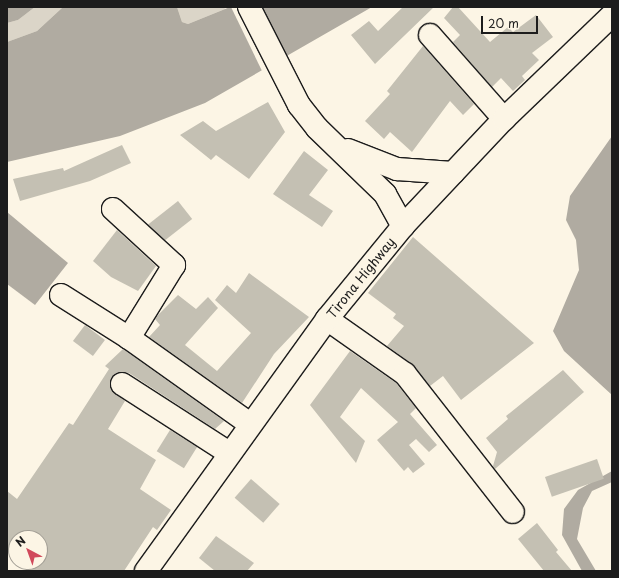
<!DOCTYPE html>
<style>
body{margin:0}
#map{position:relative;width:619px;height:578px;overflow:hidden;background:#fcf5e5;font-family:"Playpen Sans",sans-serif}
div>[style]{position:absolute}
.green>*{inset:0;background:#dbd5c8}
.water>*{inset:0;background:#b0aba1}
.pier>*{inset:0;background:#fcf5e5}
.building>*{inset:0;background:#c4c0b3;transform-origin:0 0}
.roads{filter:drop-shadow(1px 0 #1c1c1c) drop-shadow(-1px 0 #1c1c1c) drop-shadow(0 1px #1c1c1c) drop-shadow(0 -1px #1c1c1c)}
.minor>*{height:22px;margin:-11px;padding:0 11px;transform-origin:11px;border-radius:11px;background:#fcf5e5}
.major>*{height:22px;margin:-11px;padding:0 11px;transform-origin:11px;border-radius:11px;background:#fcf5e5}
.highway>*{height:22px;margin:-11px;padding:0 11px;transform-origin:11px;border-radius:11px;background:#fcf5e5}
span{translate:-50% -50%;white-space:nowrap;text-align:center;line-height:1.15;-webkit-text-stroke:3px #fcf5e5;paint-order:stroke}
.street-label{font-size:13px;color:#1c1c1c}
.frame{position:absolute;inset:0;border:8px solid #1c1c1c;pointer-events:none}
.north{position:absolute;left:8px;top:530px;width:40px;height:40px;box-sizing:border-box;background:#fcf5e5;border:1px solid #a29e95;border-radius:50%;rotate:319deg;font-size:11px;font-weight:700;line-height:16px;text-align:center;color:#1c1c1c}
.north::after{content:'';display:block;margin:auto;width:14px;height:18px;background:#d1495b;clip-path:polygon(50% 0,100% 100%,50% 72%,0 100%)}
.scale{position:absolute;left:481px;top:16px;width:57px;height:18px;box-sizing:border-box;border:2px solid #1c1c1c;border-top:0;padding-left:5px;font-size:12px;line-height:14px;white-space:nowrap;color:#1c1c1c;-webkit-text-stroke:3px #fcf5e5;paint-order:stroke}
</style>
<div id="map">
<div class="green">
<div style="clip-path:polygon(35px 7px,63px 7px,37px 31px,7px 42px,7px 23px,18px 20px)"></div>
<div style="clip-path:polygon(177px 7px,224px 7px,225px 9px,188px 24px,182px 22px)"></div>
</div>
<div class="water">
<div style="clip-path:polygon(7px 7px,35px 7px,18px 20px,7px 23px)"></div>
<div style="clip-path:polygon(63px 7px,177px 7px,182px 22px,188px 24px,230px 7px,372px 7px,205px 103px,120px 136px,7px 162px,7px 42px,37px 31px)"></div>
<div style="clip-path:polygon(612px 136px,612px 395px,564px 351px,553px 331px,579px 270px,576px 240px,566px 220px,570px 196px)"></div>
<div style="clip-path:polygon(7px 212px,68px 263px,35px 305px,7px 284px)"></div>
<div style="clip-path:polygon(612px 471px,612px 482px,592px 491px,583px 508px,577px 539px,596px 571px,582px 571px,562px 535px,564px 509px,578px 490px)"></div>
</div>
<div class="pier">
<div style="clip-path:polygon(231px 7px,261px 7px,287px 60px,263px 73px)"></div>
</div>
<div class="building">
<div style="clip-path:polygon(403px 7px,434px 7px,375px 64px,351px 35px,369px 21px,378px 31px)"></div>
<div style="clip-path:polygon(453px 7px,458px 7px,490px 42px,508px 27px,513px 32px,536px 15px,553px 37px,532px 53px,539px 60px,522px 76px,525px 80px,513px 91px,501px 78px,492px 87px,453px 42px,460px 35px,444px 18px)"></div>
<div style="clip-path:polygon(423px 46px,474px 104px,463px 115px,450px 101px,412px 152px,390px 132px,384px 139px,365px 121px,390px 94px,387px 91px)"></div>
<div style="clip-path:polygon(268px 102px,285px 132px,249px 179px,216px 155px,211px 160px,180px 135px,203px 121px,216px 131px)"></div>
<div style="clip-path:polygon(122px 145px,131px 163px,90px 181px,20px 201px,13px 179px,63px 168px,64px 171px)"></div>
<div style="clip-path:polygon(304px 151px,328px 170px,309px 195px,333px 211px,322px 227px,273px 194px)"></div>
<div style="left:178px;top:201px;width:23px;height:38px;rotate:52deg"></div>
<div style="clip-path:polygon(117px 230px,156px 266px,138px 291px,111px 277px,93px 261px)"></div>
<div style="clip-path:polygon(413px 237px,534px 343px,461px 400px,443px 376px,430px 386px,412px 364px,387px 346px,404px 326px,393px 318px,396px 314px,368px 293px)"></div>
<div style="clip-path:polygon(249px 273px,309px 317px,274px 354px,242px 403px,149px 337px,160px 325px,155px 319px,158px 315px,178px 295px,196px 309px,208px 297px,218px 308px,185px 345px,217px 371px,251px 333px,215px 300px,227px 285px,236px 293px)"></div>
<div style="left:85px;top:325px;width:25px;height:20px;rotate:37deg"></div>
<div style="clip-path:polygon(123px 349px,224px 421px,215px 429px,129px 373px,116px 373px,111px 378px,111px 389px,125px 401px,108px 429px,156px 460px,140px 489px,171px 510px,157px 530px,153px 527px,124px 571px,26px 571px,31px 564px,28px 562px,40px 562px,40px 538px,16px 538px,16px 556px,7px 551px,7px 491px,17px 499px,69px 423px,73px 425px,109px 369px,105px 366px)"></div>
<div style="clip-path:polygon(350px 351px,396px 383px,416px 408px,410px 414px,437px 445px,429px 452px,416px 439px,409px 445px,425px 464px,413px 473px,408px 467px,404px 471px,377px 440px,398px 422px,361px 388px,340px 417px,365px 441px,356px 463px,310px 405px)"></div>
<div style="clip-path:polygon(563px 370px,584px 392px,495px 469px,493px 466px,497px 452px,486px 438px,508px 419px,506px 416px)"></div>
<div style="left:170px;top:430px;width:32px;height:25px;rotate:32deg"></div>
<div style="left:597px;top:459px;width:21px;height:55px;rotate:71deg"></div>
<div style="left:251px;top:479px;width:38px;height:25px;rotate:41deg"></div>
<div style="clip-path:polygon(537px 523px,558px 550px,556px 552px,572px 571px,544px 571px,518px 539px)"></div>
<div style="clip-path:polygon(216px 536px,254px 563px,247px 571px,215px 571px,199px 558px)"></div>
</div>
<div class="roads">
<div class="minor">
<div style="left:430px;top:35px;width:112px;rotate:48.6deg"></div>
<div style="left:113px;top:209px;width:83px;rotate:42.6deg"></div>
<div style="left:174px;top:265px;width:86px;rotate:121.7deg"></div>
<div style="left:129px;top:338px;width:148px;rotate:35.4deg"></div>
<div style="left:61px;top:295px;width:80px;rotate:32.3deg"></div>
<div style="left:327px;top:319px;width:95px;rotate:35.2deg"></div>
<div style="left:405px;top:374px;width:175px;rotate:52deg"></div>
<div style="left:122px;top:384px;width:127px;rotate:32.8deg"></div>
</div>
<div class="major">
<div style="left:146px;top:571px;width:310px;rotate:-54.3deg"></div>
<div style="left:327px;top:319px;width:120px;rotate:-50.7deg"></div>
<div style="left:403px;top:226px;width:147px;rotate:-46.7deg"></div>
<div style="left:504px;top:119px;width:150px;rotate:-43.9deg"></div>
</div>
<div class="highway">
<div style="left:249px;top:7px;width:110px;rotate:63deg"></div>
<div style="left:299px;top:105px;width:29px;rotate:52deg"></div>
<div style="left:317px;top:128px;width:95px;rotate:44.1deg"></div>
<div style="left:385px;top:194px;width:37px;rotate:61deg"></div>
<div style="left:348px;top:150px;width:53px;rotate:21.2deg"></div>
<div style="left:397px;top:169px;width:56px;rotate:4.1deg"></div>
</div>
</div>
<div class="street-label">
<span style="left:361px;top:278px;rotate:-51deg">Tirona Highway</span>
</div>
<div class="frame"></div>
<div class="north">N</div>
<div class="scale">20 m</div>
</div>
